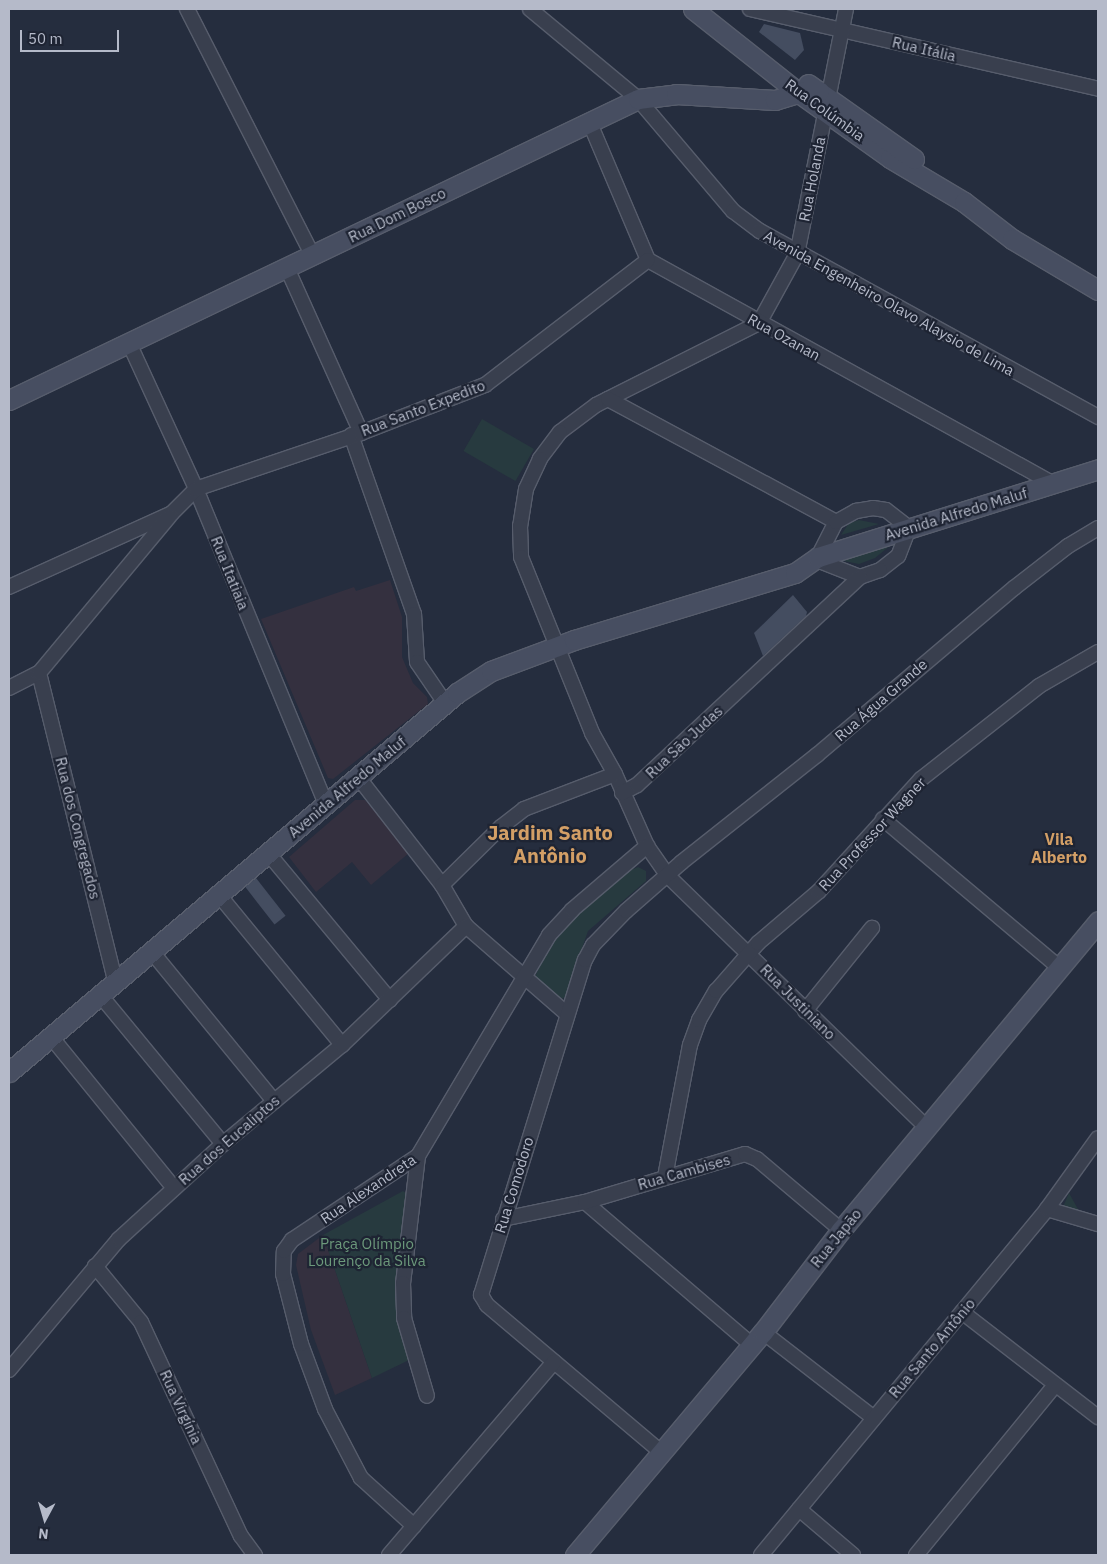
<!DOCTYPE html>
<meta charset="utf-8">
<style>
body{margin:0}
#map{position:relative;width:1107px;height:1564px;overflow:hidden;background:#252d3e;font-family:"IBM Plex Sans",sans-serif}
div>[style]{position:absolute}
.medical>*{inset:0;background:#34303f}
.green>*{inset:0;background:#273a3f;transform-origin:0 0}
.building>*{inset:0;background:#444d60;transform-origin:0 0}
.roads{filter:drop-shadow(1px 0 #575d6c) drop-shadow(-1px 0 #575d6c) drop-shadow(0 1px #575d6c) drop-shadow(0 -1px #575d6c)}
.street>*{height:14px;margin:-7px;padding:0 7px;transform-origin:7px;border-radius:7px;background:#393f4e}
.secondary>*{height:19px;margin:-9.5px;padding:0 9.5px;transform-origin:9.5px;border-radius:9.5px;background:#474e61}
span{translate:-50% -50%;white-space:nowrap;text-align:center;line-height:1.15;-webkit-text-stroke:4.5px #1e2433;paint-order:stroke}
.street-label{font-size:15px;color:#b5bac9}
.park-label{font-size:15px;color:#6c997b}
.neighbourhood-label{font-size:16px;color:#d39f66;font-weight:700}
.district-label{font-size:20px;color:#d39f66;font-weight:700}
.frame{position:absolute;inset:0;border:10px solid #b5bac9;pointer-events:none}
.north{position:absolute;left:20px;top:1494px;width:50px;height:50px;-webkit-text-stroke:4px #1e2433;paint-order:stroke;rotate:186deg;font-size:14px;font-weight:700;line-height:20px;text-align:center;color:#b5bac9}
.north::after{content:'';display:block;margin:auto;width:18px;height:22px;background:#b5bac9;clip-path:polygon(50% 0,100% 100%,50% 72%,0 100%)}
.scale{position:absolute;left:20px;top:30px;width:99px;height:22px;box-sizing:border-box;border:2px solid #b5bac9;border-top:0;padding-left:6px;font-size:15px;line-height:18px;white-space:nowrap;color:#b5bac9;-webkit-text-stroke:4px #1e2433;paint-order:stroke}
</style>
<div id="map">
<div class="medical">
<div style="clip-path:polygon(390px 580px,402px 617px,402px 657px,413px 683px,427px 697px,428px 704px,333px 779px,328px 778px,261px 619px,354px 587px,356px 591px)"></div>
<div style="clip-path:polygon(355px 800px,365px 800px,409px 853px,371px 885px,352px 862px,316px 892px,289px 857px)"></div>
<div style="clip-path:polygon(323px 1235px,372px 1378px,335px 1395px,311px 1330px,296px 1265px,298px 1254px)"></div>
</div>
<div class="green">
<div style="left:482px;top:419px;width:60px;height:37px;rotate:30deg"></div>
<div style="clip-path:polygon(859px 520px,879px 524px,841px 535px,849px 523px)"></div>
<div style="clip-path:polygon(892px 544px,875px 558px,859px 564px,839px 560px)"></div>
<div style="clip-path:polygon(638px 867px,646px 871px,646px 881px,588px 931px,565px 997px,559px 1001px,535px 977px,546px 951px,578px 914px,624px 873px)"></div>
<div style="clip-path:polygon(403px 1191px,410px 1196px,401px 1326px,409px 1360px,372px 1378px,323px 1235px)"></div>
<div style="clip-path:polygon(1069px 1193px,1079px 1211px,1063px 1207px)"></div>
</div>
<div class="building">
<div style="clip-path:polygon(764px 24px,800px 33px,804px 50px,795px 60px,759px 32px)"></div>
<div style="clip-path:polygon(793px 595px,807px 612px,806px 616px,763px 656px,754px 633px)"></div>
<div style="left:256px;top:878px;width:48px;height:14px;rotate:52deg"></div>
</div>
<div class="roads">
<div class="street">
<div style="left:187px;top:9px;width:277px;rotate:63deg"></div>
<div style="left:530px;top:9px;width:141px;rotate:39.8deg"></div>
<div style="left:638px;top:99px;width:147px;rotate:49.7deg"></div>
<div style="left:733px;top:211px;width:34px;rotate:37deg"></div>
<div style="left:760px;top:231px;width:386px;rotate:28.8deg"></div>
<div style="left:750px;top:9px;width:357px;rotate:12.9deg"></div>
<div style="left:846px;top:9px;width:250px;rotate:101.3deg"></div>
<div style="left:797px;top:254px;width:79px;rotate:118.8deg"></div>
<div style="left:759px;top:323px;width:182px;rotate:153.3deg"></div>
<div style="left:596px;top:405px;width:45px;rotate:143.1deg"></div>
<div style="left:560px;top:432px;width:34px;rotate:127deg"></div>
<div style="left:540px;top:459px;width:33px;rotate:115deg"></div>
<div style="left:526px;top:489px;width:37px;rotate:99deg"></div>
<div style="left:520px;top:526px;width:31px;rotate:88deg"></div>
<div style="left:521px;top:557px;width:190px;rotate:68deg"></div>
<div style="left:592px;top:733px;width:47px;rotate:60.7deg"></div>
<div style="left:615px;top:774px;width:79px;rotate:66deg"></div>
<div style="left:647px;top:846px;width:35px;rotate:55deg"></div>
<div style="left:667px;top:875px;width:364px;rotate:44.2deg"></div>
<div style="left:589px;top:121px;width:151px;rotate:67deg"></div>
<div style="left:648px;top:260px;width:463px;rotate:28.9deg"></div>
<div style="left:287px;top:268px;width:181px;rotate:65.8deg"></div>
<div style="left:129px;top:343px;width:161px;rotate:65.3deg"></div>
<div style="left:196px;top:489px;width:342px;rotate:67.6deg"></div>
<div style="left:608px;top:399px;width:259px;rotate:28.3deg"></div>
<div style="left:351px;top:435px;width:190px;rotate:70.6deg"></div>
<div style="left:414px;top:614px;width:48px;rotate:86.4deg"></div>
<div style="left:417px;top:662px;width:50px;rotate:55.7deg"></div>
<div style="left:873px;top:508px;width:13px;rotate:9deg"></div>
<div style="left:886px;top:510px;width:29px;rotate:38deg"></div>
<div style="left:909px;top:528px;width:30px;rotate:111deg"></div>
<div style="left:898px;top:556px;width:23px;rotate:142deg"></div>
<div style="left:880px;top:570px;width:21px;rotate:161deg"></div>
<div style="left:860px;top:577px;width:41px;rotate:-158.5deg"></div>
<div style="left:822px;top:562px;width:6px;rotate:-129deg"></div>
<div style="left:818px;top:557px;width:39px;rotate:-63deg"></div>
<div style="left:836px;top:522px;width:23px;rotate:-29deg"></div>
<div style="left:856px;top:511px;width:17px;rotate:-10deg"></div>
<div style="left:9px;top:587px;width:179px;rotate:-24.4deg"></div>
<div style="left:172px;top:513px;width:34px;rotate:-45deg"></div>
<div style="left:196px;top:489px;width:174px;rotate:-18.7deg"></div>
<div style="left:361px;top:433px;width:133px;rotate:-21.2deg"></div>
<div style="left:485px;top:385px;width:205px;rotate:-37.5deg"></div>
<div style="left:39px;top:673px;width:320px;rotate:76.1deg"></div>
<div style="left:9px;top:688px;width:34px;rotate:-27deg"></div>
<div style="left:39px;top:673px;width:204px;rotate:-50.2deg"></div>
<div style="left:358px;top:777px;width:137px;rotate:52.1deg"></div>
<div style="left:442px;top:885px;width:48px;rotate:59.7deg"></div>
<div style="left:466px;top:926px;width:134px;rotate:41.1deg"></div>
<div style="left:622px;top:793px;width:17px;rotate:-28deg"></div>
<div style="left:637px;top:785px;width:305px;rotate:-43deg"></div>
<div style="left:883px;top:819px;width:231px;rotate:40.1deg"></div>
<div style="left:268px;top:853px;width:191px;rotate:50.3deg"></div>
<div style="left:442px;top:885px;width:83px;rotate:-44.5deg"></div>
<div style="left:501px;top:827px;width:29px;rotate:-38deg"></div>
<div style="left:524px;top:809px;width:97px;rotate:-21deg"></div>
<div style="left:219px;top:895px;width:194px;rotate:50.6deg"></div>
<div style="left:152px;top:952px;width:193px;rotate:50.7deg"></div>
<div style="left:101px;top:996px;width:192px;rotate:50.5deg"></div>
<div style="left:805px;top:1011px;width:107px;rotate:-51.1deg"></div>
<div style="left:52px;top:1038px;width:193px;rotate:50.9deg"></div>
<div style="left:418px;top:1156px;width:128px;rotate:96.7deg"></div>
<div style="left:403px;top:1283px;width:35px;rotate:88deg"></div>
<div style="left:404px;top:1318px;width:81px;rotate:73.6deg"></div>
<div style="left:665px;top:1177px;width:134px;rotate:-79.3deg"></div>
<div style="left:690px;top:1045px;width:27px;rotate:-70deg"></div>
<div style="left:699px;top:1020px;width:34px;rotate:-60deg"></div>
<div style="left:716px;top:991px;width:64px;rotate:-48.8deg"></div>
<div style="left:758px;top:943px;width:80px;rotate:-40.4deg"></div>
<div style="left:819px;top:891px;width:151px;rotate:-47.7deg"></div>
<div style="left:921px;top:779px;width:150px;rotate:-38.2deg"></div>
<div style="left:1039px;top:686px;width:68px;rotate:-30deg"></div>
<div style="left:585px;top:1202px;width:220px;rotate:40.6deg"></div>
<div style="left:1047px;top:1209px;width:53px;rotate:16.4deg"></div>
<div style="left:503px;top:1219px;width:84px;rotate:-11.7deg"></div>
<div style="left:585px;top:1202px;width:167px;rotate:-16.7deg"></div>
<div style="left:745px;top:1154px;width:13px;rotate:23deg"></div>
<div style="left:757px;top:1159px;width:110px;rotate:40.2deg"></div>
<div style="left:95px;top:1266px;width:72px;rotate:50.6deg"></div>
<div style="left:141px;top:1322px;width:236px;rotate:65deg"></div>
<div style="left:241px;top:1536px;width:24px;rotate:54deg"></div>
<div style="left:962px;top:1312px;width:172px;rotate:37.7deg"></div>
<div style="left:763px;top:1332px;width:140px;rotate:37.8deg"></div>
<div style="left:9px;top:1370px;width:171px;rotate:-50deg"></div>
<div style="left:119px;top:1239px;width:141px;rotate:-42.4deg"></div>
<div style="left:223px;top:1144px;width:155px;rotate:-39.8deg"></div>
<div style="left:342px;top:1045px;width:172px;rotate:-43.8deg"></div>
<div style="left:661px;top:1452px;width:228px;rotate:-139.8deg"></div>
<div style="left:487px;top:1305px;width:12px;rotate:-121deg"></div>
<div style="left:481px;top:1295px;width:351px;rotate:-72.8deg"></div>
<div style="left:585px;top:960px;width:17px;rotate:-62deg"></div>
<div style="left:593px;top:945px;width:47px;rotate:-45.9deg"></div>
<div style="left:626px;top:911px;width:74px;rotate:-41.2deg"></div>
<div style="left:682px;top:862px;width:172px;rotate:-38.4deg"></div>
<div style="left:817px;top:755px;width:258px;rotate:-40.3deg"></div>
<div style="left:1014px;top:588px;width:68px;rotate:-37.9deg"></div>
<div style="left:1068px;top:546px;width:35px;rotate:-31deg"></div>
<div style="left:799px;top:1509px;width:71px;rotate:40.4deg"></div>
<div style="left:414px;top:1526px;width:72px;rotate:-137.8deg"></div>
<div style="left:361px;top:1478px;width:78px;rotate:-117.6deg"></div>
<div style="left:325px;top:1409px;width:69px;rotate:-110.3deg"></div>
<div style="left:301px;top:1344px;width:72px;rotate:-104.4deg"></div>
<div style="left:283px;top:1274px;width:23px;rotate:-88deg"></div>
<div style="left:284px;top:1251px;width:14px;rotate:-54deg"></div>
<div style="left:292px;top:1240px;width:151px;rotate:-33.7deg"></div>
<div style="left:418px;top:1156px;width:257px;rotate:-59.3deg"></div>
<div style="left:549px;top:935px;width:34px;rotate:-47deg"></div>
<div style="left:572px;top:910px;width:99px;rotate:-40.5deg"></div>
<div style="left:389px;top:1555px;width:254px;rotate:-49.5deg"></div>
<div style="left:761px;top:1555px;width:449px;rotate:-50.4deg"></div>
<div style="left:1047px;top:1209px;width:87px;rotate:-54.3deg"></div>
<div style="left:916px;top:1555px;width:220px;rotate:-50.7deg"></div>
</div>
<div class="secondary">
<div style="left:693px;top:9px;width:135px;rotate:38.4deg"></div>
<div style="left:799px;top:93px;width:112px;rotate:35.5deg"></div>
<div style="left:890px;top:158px;width:86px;rotate:30.7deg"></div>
<div style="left:964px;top:202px;width:61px;rotate:37.6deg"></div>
<div style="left:1012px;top:239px;width:100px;rotate:30.7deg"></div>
<div style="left:808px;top:84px;width:130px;rotate:35.3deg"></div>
<div style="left:9px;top:400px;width:697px;rotate:-25.57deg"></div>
<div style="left:638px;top:99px;width:38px;rotate:-7deg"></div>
<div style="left:676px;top:94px;width:99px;rotate:3.5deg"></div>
<div style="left:775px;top:100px;width:30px;rotate:-17deg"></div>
<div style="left:804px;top:91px;width:15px"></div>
<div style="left:9px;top:1072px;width:587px;rotate:-40.23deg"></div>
<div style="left:457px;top:693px;width:40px;rotate:-32.9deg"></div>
<div style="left:491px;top:671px;width:89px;rotate:-20.5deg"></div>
<div style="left:574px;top:640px;width:231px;rotate:-16.9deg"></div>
<div style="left:795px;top:573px;width:28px;rotate:-35deg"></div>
<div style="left:818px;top:557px;width:294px;rotate:-17.4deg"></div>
<div style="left:575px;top:1555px;width:292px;rotate:-49.9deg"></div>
<div style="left:763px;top:1332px;width:128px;rotate:-52.6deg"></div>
<div style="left:841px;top:1230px;width:402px;rotate:-50.2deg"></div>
</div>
</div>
<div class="street-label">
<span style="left:924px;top:49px;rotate:13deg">Rua Itália</span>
<span style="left:825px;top:110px;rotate:36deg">Rua Colúmbia</span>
<span style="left:812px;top:179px;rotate:-79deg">Rua Holanda</span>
<span style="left:397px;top:215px;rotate:-26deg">Rua Dom Bosco</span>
<span style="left:889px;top:303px;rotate:29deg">Avenida Engenheiro Olavo Alaysio de Lima</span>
<span style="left:784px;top:337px;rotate:29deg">Rua Ozanan</span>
<span style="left:423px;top:408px;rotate:-21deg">Rua Santo Expedito</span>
<span style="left:956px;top:514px;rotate:-17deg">Avenida Alfredo Maluf</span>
<span style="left:230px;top:573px;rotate:68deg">Rua Itatiaia</span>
<span style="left:881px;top:700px;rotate:-41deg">Rua Água Grande</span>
<span style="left:684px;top:742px;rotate:-43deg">Rua São Judas</span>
<span style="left:347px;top:787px;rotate:-40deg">Avenida Alfredo Maluf</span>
<span style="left:78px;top:828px;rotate:76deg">Rua dos Congregados</span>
<span style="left:872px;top:834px;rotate:-47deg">Rua Professor Wagner</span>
<span style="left:798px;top:1002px;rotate:45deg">Rua Justiniano</span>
<span style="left:229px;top:1140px;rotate:-41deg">Rua dos Eucaliptos</span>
<span style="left:684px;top:1172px;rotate:-16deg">Rua Cambises</span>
<span style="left:514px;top:1185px;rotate:-73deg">Rua Comodoro</span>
<span style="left:368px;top:1189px;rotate:-34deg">Rua Alexandreta</span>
<span style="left:836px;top:1238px;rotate:-51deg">Rua Japão</span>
<span style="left:932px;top:1348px;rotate:-50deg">Rua Santo Antônio</span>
<span style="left:181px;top:1407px;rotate:65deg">Rua Virgínia</span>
</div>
<div class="park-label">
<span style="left:367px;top:1252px">Praça Olímpio<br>Lourenço da Silva</span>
</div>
<div class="neighbourhood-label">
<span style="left:1059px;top:848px">Vila<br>Alberto</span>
</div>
<div class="district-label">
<span style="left:550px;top:844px">Jardim Santo<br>Antônio</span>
</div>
<div class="frame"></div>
<div class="north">N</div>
<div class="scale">50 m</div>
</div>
